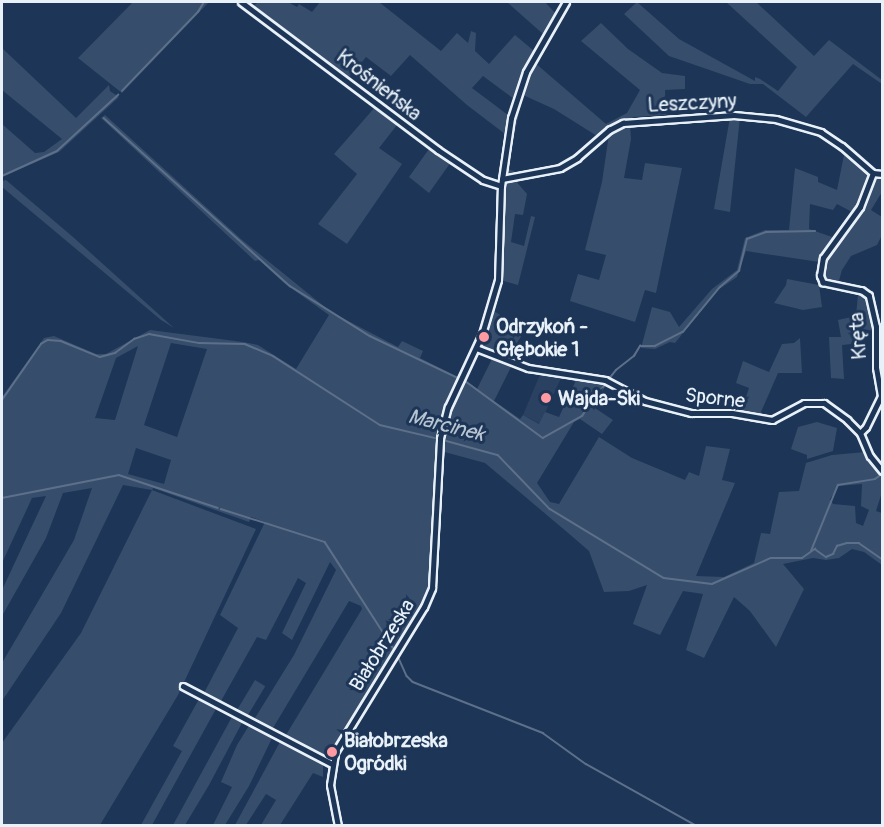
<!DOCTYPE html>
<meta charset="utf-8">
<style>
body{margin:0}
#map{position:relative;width:884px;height:827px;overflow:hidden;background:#1d3557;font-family:Pangolin,sans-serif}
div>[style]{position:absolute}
.built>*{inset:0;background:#2a4162}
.green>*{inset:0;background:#374d6c;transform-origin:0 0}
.stream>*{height:1.5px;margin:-0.75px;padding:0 0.75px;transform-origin:0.75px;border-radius:0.75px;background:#5d7089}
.roads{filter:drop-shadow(2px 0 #e8f1f8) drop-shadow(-2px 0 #e8f1f8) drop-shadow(0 2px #e8f1f8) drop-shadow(0 -2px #e8f1f8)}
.minor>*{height:4.5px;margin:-2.25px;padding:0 2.25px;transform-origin:2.25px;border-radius:2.25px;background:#1d3557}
.tertiary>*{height:5px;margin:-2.5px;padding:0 2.5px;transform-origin:2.5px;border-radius:2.5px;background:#1d3557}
.dots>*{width:16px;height:16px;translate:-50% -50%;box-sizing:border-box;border:3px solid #1d3557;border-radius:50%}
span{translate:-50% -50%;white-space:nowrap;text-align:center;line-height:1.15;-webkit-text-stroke:6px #1d3557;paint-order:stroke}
.street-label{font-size:20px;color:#e8f1f8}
.poi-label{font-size:20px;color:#e8f1f8;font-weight:700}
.left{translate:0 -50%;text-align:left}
.water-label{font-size:21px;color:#b7c4d1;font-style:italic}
.frame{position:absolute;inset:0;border:3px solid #e8f1f8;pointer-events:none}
</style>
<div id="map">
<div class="built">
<div style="clip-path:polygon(541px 372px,562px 376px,540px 424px,523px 415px)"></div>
</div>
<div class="green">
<div style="clip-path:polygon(133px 2px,209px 2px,122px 93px,78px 58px)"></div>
<div style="clip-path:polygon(258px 2px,288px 2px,297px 7px,299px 4px,312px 12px,320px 2px,379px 2px,441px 51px,457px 33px,468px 43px,471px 31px,476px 33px,475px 51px,489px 64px,515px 35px,534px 51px,514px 99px,483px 76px,472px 88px,508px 115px,505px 134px,467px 105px,410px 55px,391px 76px,366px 57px,350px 77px,254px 6px)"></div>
<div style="clip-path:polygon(507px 2px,545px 2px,556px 14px,543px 34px)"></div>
<div style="clip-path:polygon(637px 2px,679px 39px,755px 81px,755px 77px,760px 79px,778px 91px,797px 67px,726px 2px,756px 2px,814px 56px,829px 40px,882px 80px,882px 84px,853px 64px,806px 117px,763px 84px,750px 84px,669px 56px,624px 14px)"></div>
<div style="clip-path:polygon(601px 23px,628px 49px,662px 73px,685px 76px,685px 89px,665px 90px,666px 115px,634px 117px,608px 128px,597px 136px,554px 109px,523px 95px,508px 163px,510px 170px,515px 171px,505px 176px,515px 116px,534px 62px,606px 124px,627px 113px,640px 90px,581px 41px)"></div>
<div style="clip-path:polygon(2px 48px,76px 118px,109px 85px,110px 91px,119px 97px,59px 152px,2px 177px,2px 124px,35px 153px,44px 152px,62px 139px,2px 90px)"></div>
<div style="clip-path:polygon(376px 106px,397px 125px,379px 148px,402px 164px,347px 244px,318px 224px,357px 174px,334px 154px)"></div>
<div style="clip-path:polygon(evenodd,105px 115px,241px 239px,331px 312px,398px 347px,402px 341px,423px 351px,420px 358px,460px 378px,443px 412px,438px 433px,431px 574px,427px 596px,327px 758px,286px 735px,362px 609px,361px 606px,349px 601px,273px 728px,255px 718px,294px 655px,336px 570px,330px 562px,292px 640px,282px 633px,306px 583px,298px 578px,266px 640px,257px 637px,221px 701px,204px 693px,238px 628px,220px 615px,265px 522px,251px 517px,249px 522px,153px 488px,152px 490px,256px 529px,178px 695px,100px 825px,2px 825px,2px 743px,81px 633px,152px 490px,123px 485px,61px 613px,2px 701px,2px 663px,74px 540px,92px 488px,63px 493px,46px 538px,2px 616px,2px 590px,46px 496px,32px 498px,2px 563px,2px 397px,44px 338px,54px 336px,96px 354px,106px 354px,150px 330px,243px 342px,258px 345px,296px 369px,329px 315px,284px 283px,259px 260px,255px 261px,101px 118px,105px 115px,171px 343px,207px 349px,177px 437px,144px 425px,171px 343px,105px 115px,138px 346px,115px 420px,95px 418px,116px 358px,138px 346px,105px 115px,136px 448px,171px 460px,164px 484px,128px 474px,136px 448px)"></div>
<div style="clip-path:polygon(730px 117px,740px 117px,730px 212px,714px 209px)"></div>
<div style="clip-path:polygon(630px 124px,631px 139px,624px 178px,642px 180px,645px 163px,682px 168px,656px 293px,645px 290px,635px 322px,570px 301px,578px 274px,599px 280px,606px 255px,585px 250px,602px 182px,609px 134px)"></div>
<div style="clip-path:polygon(420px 140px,451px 162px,429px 193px,409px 177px,429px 149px)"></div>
<div style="clip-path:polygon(845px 150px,870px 174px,854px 213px,837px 204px,833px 210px,810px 204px,809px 229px,835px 238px,819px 262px,746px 251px,737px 277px,718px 290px,675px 343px,670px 342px,655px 349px,641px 348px,652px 307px,670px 312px,679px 327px,712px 289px,737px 270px,745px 238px,765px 230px,789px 230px,795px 168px,818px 177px,818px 182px,837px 190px)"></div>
<div style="clip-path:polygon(882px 176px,882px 192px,871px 210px,882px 217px,882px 235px,877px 245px,851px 256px,842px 270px,838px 284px,827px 282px,822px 276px,825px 259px,853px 223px,865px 202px,871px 181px)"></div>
<div style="clip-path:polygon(6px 180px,73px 237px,174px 328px,161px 320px,2px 187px,2px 181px)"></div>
<div style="clip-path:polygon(515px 180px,527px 194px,523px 215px,515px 214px,511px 242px,524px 246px,531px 216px,535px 217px,518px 285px,500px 280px,505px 184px)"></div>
<div style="clip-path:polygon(787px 279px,819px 285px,822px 307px,803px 310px,774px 303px,786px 285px)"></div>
<div style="clip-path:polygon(858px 294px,867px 297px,874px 331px,863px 329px,862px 343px,842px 345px,844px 379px,831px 378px,829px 337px,841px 337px,838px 320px,856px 316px)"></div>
<div style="clip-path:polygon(492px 310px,517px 325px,528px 326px,507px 358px,484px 349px,481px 343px)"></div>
<div style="clip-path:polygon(800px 338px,802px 373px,778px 373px,761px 412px,764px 416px,741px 412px,749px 388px,736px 383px,743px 361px,769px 372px,782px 344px,794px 343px)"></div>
<div style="clip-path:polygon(evenodd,493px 357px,512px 365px,494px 401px,520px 419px,523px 415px,539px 424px,545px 412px,559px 417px,577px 378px,607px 384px,592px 406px,613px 420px,602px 434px,580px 419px,574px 422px,537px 483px,550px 502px,559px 504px,599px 437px,632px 458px,685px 480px,689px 472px,699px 476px,706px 446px,730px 449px,722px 480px,735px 483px,696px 576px,724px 577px,754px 563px,761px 533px,770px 534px,779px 492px,799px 491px,806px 463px,832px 455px,865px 452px,873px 467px,882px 474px,882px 492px,876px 511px,882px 513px,882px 565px,864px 552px,852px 549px,839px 558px,826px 560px,813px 558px,783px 564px,804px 589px,776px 647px,750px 611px,734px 597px,704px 658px,686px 650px,703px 594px,683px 591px,660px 635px,633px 624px,647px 585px,629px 591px,604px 592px,589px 551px,567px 532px,485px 463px,441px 451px,447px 419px,464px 379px,477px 389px,493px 357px,862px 484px,861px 506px,869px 510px,863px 526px,856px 523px,855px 506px,833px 504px,830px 499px,839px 486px,862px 484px)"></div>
<div style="clip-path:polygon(817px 422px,837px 428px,833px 451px,807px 459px,807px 455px,791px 449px,798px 427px)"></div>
<div style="left:255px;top:680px;width:12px;height:34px;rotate:31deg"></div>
<div style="clip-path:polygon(199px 699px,217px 707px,152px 825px,141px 825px,182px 751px,173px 746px)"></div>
<div style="clip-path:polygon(233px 715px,243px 721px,209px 785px,185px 825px,173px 825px)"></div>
<div style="clip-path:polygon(250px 724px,273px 736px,249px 786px,225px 825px,213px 825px,232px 787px,221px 782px,237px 745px)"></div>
<div style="clip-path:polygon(281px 740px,323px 763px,323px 777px,313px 773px,280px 825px,261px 825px,276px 800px,266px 794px,246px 825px,235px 825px)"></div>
</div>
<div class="stream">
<div style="left:122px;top:91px;width:110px;rotate:-46.1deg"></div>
<div style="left:198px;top:12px;width:12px;rotate:-59deg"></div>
<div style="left:104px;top:118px;width:251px;rotate:42.1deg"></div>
<div style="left:290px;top:286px;width:94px;rotate:32deg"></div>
<div style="left:370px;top:336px;width:98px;rotate:25.5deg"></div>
<div style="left:2px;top:176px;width:60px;rotate:-24.4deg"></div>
<div style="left:57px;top:151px;width:83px;rotate:-42.6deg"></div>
<div style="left:609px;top:379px;width:11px;rotate:-52deg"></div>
<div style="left:616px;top:370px;width:23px;rotate:-38deg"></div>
<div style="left:634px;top:356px;width:12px;rotate:-59deg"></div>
<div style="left:640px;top:346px;width:15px"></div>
<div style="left:655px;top:346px;width:31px;rotate:-27deg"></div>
<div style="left:683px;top:332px;width:58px;rotate:-50.6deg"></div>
<div style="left:720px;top:287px;width:25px;rotate:-40deg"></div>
<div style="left:739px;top:271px;width:33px;rotate:-76deg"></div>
<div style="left:747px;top:239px;width:20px;rotate:-20deg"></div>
<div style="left:766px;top:232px;width:49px;rotate:-1.2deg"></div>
<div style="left:464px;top:380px;width:98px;rotate:36.3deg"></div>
<div style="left:543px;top:438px;width:45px;rotate:-29.4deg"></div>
<div style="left:582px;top:416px;width:41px;rotate:-54deg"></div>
<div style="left:2px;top:400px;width:68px;rotate:-55.1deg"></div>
<div style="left:41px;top:344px;width:8px;rotate:-30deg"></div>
<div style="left:48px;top:340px;width:13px;rotate:4deg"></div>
<div style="left:61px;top:341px;width:42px;rotate:22.3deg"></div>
<div style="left:100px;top:357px;width:16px;rotate:-15deg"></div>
<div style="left:115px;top:353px;width:24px;rotate:-36deg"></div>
<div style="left:134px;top:339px;width:16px;rotate:-18deg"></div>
<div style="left:149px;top:334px;width:51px;rotate:10.2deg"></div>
<div style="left:199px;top:343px;width:46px;rotate:1.2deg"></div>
<div style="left:245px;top:344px;width:30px;rotate:23deg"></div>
<div style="left:273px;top:356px;width:127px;rotate:32.8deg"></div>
<div style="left:380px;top:425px;width:61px;rotate:13.3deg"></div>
<div style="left:443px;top:440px;width:57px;rotate:15.3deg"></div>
<div style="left:498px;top:455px;width:75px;rotate:46.1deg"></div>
<div style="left:550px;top:509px;width:133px;rotate:31.2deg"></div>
<div style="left:664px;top:578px;width:48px;rotate:7.1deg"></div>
<div style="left:712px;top:584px;width:64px;rotate:-23.8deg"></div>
<div style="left:771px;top:558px;width:31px"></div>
<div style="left:802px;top:558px;width:16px;rotate:-35deg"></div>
<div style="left:815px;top:549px;width:14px;rotate:36deg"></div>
<div style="left:826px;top:557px;width:8px;rotate:-23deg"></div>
<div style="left:833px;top:554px;width:9px;rotate:-63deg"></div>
<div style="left:837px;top:546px;width:10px;rotate:-17deg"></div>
<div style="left:847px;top:543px;width:12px"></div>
<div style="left:859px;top:543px;width:28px;rotate:35deg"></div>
<div style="left:2px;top:498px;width:119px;rotate:-11.1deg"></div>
<div style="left:119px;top:475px;width:104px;rotate:18.4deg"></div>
<div style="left:221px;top:509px;width:109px;rotate:17.6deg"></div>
<div style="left:325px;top:542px;width:127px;rotate:57.2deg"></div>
<div style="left:811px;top:551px;width:71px;rotate:-67.8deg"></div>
<div style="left:838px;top:485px;width:37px;rotate:-9deg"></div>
<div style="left:875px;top:479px;width:7px;rotate:-34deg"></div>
<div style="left:398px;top:656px;width:22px;rotate:66deg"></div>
<div style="left:407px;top:676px;width:8px;rotate:45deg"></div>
<div style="left:413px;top:682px;width:140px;rotate:21.4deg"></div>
<div style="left:543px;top:733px;width:53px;rotate:35.8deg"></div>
<div style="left:586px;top:764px;width:127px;rotate:29.2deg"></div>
<div style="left:764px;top:826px;width:9px"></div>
</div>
<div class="roads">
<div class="minor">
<div style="left:502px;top:179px;width:59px;rotate:-10.7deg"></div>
<div style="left:560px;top:168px;width:20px;rotate:-30deg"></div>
<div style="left:577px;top:158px;width:43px;rotate:-41.2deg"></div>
<div style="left:609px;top:130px;width:16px;rotate:-27deg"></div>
<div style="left:623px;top:123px;width:111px;rotate:-4.1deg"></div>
<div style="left:734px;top:115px;width:42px;rotate:5.4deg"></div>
<div style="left:776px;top:119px;width:47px;rotate:16.1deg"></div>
<div style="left:821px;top:132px;width:25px;rotate:34deg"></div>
<div style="left:842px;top:146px;width:41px;rotate:41.1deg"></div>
<div style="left:873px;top:173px;width:9px;rotate:6deg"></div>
<div style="left:860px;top:433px;width:8px;rotate:-45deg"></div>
<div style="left:866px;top:427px;width:34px;rotate:-64deg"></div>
<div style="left:881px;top:396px;width:28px;rotate:-100deg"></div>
<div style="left:876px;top:368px;width:41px;rotate:-90deg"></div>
<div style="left:876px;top:327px;width:32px;rotate:-103deg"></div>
<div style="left:869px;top:296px;width:9px;rotate:-144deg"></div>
<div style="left:862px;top:291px;width:40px;rotate:-168deg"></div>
<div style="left:823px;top:283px;width:8px;rotate:-113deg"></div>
<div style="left:820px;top:276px;width:18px;rotate:-81deg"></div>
<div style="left:823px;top:258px;width:63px;rotate:-54deg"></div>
<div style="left:860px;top:207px;width:36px;rotate:-69deg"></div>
<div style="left:183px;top:686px;width:168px;rotate:27.6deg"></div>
</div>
<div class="tertiary">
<div style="left:241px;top:2px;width:246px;rotate:36.9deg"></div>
<div style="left:438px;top:150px;width:54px;rotate:33.7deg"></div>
<div style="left:483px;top:180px;width:19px;rotate:18deg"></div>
<div style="left:476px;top:348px;width:56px;rotate:21deg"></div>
<div style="left:528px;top:368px;width:78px;rotate:8.9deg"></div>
<div style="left:605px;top:380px;width:45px;rotate:27.7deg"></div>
<div style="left:645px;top:401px;width:48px;rotate:14.6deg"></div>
<div style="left:691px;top:413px;width:41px"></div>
<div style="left:732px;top:413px;width:41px;rotate:9.9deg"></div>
<div style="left:772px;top:420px;width:36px;rotate:-28deg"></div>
<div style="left:804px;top:403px;width:20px"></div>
<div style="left:824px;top:403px;width:29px;rotate:36deg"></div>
<div style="left:847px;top:420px;width:18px;rotate:45deg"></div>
<div style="left:860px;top:433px;width:25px;rotate:67deg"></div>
<div style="left:870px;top:456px;width:19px;rotate:51deg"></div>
<div style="left:338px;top:826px;width:42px;rotate:-101deg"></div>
<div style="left:330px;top:785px;width:33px;rotate:-81deg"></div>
<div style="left:335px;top:752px;width:170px;rotate:-58.5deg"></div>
<div style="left:424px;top:607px;width:21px;rotate:-67deg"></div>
<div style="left:432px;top:588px;width:150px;rotate:-86.9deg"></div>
<div style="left:440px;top:438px;width:32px;rotate:-76deg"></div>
<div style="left:448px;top:407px;width:81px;rotate:-65deg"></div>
<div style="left:482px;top:334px;width:56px;rotate:-73.5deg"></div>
<div style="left:498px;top:280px;width:94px;rotate:-88.2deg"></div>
<div style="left:501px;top:186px;width:69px;rotate:-81.6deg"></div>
<div style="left:511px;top:118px;width:48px;rotate:-71.9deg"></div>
<div style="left:526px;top:72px;width:81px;rotate:-60.3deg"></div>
</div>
</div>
<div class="dots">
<div style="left:484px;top:337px;background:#ff9aa2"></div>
<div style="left:546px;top:398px;background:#ff9aa2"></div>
<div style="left:332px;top:752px;background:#ff9aa2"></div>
</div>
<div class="street-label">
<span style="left:379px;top:85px;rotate:38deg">Krośnieńska</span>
<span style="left:692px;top:103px;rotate:-3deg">Leszczyny</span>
<span style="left:858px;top:336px;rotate:-94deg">Kręta</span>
<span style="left:715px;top:398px;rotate:6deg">Sporne</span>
<span style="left:382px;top:645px;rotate:-58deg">Białobrzeska</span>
</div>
<div class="poi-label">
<span class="left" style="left:496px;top:338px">Odrzykoń -<br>Głębokie 1</span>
<span class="left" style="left:558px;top:398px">Wajda-Ski</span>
<span class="left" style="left:344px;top:752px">Białobrzeska<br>Ogródki</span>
</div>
<div class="water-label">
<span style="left:446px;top:426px;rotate:14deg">Marcinek</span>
</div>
<div class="frame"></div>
</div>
